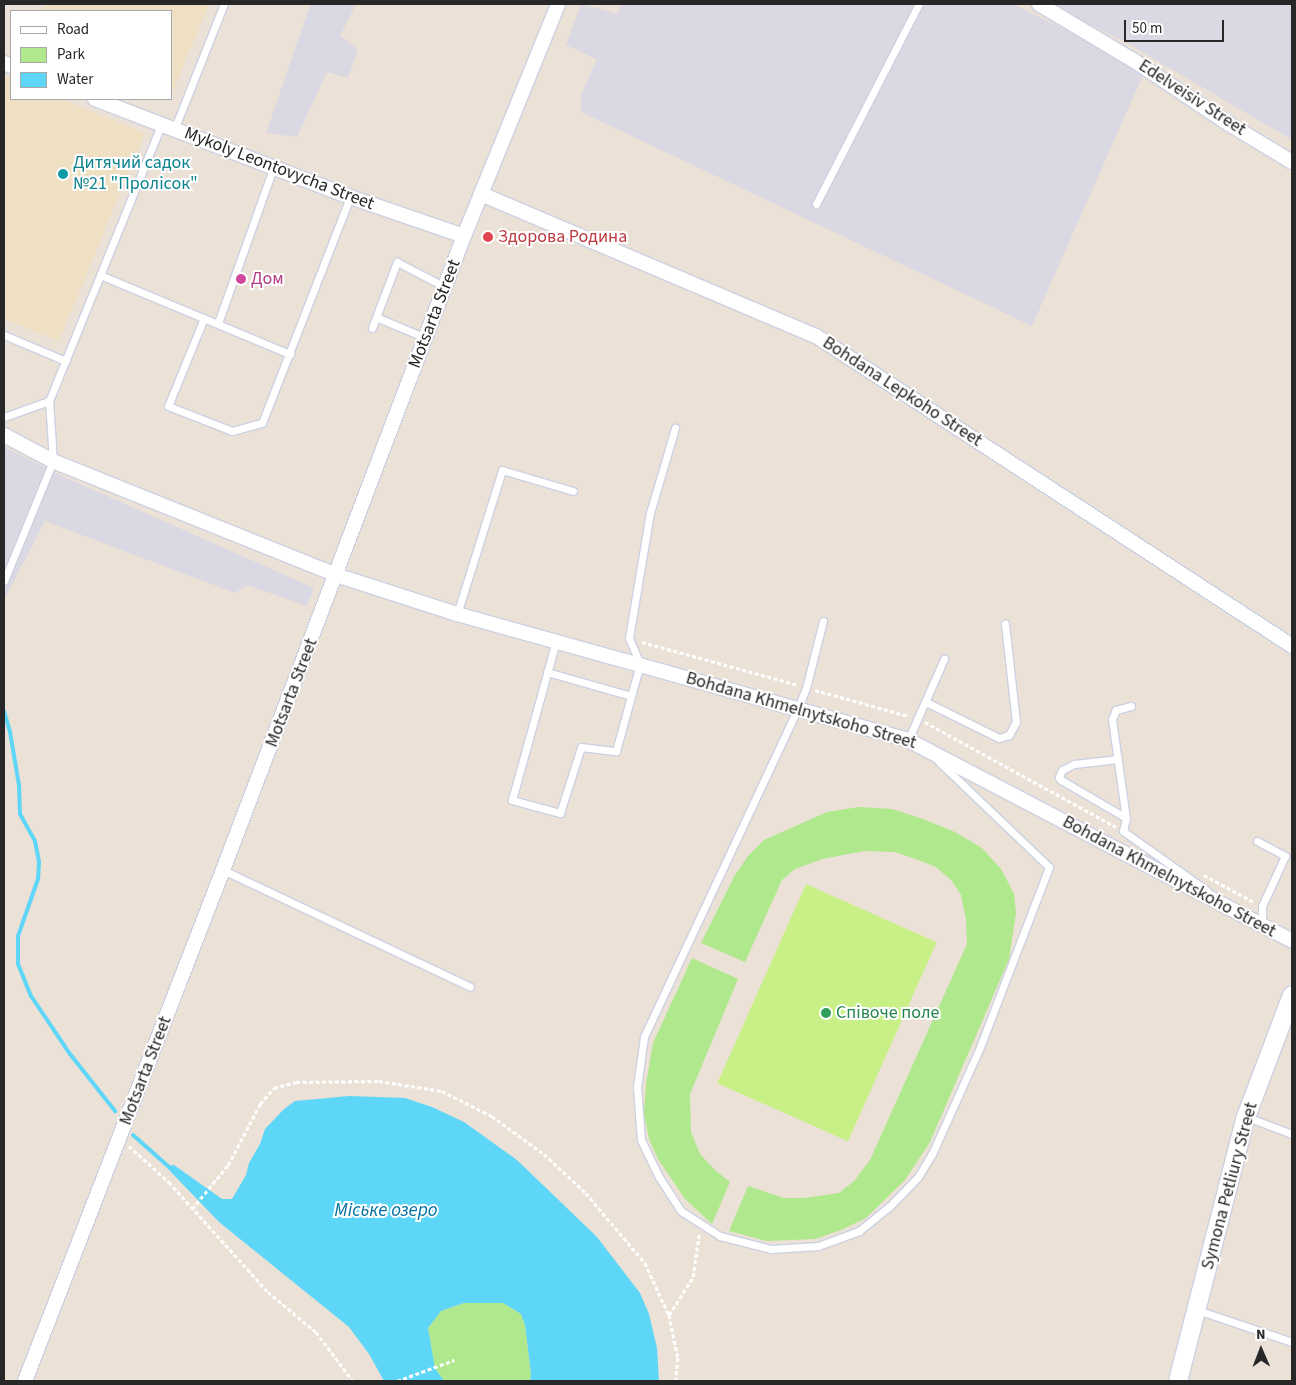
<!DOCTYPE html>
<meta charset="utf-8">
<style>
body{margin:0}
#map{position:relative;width:1296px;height:1385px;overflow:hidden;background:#ebe1d6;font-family:"Source Sans 3",sans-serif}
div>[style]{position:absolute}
.industrial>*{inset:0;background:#dad8e2}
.education>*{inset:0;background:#efdfc3}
.green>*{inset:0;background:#b0e88d}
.pitch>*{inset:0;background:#c9f087;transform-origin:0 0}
.water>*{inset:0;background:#5ed6f8}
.stream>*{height:4px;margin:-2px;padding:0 2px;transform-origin:2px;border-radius:2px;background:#5ed6f8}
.path>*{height:2.5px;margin-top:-1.25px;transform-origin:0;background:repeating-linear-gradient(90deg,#fff 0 4px,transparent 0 6.5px)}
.roads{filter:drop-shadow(1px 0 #ccd1e2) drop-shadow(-1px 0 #ccd1e2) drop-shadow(0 1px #ccd1e2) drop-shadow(0 -1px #ccd1e2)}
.service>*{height:7px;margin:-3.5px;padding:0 3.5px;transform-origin:3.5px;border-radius:3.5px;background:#fff}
.minor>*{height:14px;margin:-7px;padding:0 7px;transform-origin:7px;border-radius:7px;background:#fff}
.tertiary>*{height:18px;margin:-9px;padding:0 9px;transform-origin:9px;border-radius:9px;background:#fff}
.dots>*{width:14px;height:14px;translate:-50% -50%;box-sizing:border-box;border:2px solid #fff;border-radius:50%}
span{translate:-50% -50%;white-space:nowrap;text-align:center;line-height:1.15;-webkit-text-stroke:4px #fff;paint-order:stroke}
.street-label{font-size:18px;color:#272727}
.culture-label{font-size:18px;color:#0d838f}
.left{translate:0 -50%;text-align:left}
.health-label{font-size:18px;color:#be3a42}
.hotel-label{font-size:18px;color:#b23c85}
.leisure-label{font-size:18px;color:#27864d}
.water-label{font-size:19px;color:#02719f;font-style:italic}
.frame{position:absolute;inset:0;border:5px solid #272727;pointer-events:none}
.legend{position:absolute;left:10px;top:10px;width:162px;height:90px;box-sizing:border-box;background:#fff;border:1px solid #a9a9a9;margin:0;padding:6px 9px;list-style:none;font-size:15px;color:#272727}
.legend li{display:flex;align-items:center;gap:10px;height:25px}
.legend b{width:25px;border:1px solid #a9a9a9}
.north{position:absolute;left:1236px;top:1325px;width:50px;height:50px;-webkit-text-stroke:4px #fff;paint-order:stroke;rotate:359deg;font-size:14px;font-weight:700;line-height:20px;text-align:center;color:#272727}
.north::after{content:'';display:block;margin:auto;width:18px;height:22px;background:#272727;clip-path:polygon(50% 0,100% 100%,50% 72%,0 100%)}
.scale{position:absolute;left:1124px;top:20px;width:100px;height:22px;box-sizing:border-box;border:2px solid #272727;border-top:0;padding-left:6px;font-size:15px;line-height:18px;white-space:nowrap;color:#272727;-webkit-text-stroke:4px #fff;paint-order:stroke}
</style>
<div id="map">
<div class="industrial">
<div style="clip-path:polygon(314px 4px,356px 4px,340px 36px,358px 49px,348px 78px,327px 72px,297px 137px,266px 133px,310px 6px)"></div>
<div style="clip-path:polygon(581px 4px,617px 14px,622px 4px,1013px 4px,1080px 37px,1143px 75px,1032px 326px,581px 112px,581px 95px,596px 61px,596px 59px,566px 45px)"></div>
<div style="clip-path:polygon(1049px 4px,1292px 4px,1292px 140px,1127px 43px)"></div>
<div style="clip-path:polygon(4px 447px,60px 475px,314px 588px,307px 606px,247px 585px,235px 593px,45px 521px,4px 600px)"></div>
</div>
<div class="education">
<div style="clip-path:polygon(45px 4px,209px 4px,171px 96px,171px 11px,42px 11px)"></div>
<div style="clip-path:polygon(4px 76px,11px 79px,11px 99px,61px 99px,145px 133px,59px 341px,4px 319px)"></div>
</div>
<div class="green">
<div style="clip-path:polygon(859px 807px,892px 809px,923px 819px,955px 832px,982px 848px,1001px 869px,1014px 894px,1016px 913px,1009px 959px,930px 1142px,905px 1180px,866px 1218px,841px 1230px,815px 1239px,767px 1241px,729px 1231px,748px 1186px,784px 1198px,804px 1198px,839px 1193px,854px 1181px,870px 1160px,967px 944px,966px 920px,961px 895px,952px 881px,936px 867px,918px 860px,895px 852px,864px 851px,822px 859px,795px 869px,782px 880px,745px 962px,701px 943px,735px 875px,748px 856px,764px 840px,827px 812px)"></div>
<div style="clip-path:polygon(692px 958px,738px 979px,690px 1094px,691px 1132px,700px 1154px,715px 1170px,730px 1182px,712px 1224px,685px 1199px,658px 1159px,649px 1139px,644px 1114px,646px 1084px,653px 1043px)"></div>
<div style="clip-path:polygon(464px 1303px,503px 1303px,521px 1314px,525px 1325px,531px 1374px,530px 1381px,444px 1381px,435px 1368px,428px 1328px,441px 1311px)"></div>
</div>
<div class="pitch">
<div style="left:806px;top:884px;width:143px;height:218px;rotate:24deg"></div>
</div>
<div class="water">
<div style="clip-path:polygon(349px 1096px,405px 1098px,432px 1107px,464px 1122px,517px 1160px,597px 1237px,640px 1293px,649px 1314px,657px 1348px,659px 1381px,530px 1381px,531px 1374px,525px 1325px,521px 1314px,503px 1303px,464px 1303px,441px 1311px,428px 1328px,435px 1368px,444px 1381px,384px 1381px,369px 1354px,349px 1327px,219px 1222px,169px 1170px,168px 1166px,174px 1165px,222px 1199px,232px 1199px,246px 1175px,249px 1163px,260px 1144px,265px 1129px,284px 1109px,295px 1101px)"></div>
</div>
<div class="stream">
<div style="left:4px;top:711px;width:22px;rotate:74deg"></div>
<div style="left:10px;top:732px;width:54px;rotate:80.4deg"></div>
<div style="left:19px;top:785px;width:29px;rotate:88deg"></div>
<div style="left:20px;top:814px;width:31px;rotate:61deg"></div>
<div style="left:35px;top:841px;width:21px;rotate:79deg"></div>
<div style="left:39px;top:862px;width:17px;rotate:93deg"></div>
<div style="left:38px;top:879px;width:60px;rotate:109.3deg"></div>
<div style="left:18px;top:936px;width:28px;rotate:90deg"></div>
<div style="left:18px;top:964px;width:35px;rotate:68deg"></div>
<div style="left:31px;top:996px;width:70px;rotate:56.1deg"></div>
<div style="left:70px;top:1054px;width:73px;rotate:51.7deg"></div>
<div style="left:133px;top:1135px;width:50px;rotate:41.7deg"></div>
</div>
<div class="path">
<div style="left:642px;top:642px;width:162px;rotate:15.4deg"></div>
<div style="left:815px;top:690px;width:98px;rotate:15.5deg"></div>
<div style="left:925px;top:722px;width:218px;rotate:28.8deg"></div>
<div style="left:1204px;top:875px;width:57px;rotate:28.4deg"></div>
<div style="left:129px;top:1146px;width:54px;rotate:42deg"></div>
<div style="left:169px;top:1182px;width:148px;rotate:48deg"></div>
<div style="left:268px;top:1292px;width:62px;rotate:39.8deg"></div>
<div style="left:316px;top:1332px;width:61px;rotate:52.9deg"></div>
<div style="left:192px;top:1209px;width:57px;rotate:-50.7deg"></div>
<div style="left:228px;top:1165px;width:69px;rotate:-62.3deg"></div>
<div style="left:260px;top:1104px;width:21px;rotate:-49deg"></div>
<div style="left:274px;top:1088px;width:23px;rotate:-15deg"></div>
<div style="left:296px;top:1082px;width:83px;rotate:-0.7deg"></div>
<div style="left:379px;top:1081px;width:64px;rotate:9deg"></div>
<div style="left:442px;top:1091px;width:56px;rotate:26.6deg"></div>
<div style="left:492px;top:1116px;width:64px;rotate:36.2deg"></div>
<div style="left:544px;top:1154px;width:57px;rotate:42.9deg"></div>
<div style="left:586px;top:1193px;width:92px;rotate:49.9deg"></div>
<div style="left:645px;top:1263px;width:57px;rotate:65.2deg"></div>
<div style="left:669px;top:1315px;width:44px;rotate:78.2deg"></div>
<div style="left:678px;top:1358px;width:23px;rotate:95deg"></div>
<div style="left:669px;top:1315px;width:45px;rotate:-57.7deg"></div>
<div style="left:693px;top:1277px;width:43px;rotate:-82.1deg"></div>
<div style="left:397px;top:1381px;width:61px;rotate:-20.2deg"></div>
</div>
<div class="roads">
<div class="service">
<div style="left:174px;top:130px;width:136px;rotate:-68.4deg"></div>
<div style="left:816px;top:204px;width:225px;rotate:-62.8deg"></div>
<div style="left:100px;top:275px;width:206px;rotate:22.6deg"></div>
<div style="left:376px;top:317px;width:54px;rotate:22.8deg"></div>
<div style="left:204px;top:318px;width:95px;rotate:112.2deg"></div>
<div style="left:168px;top:406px;width:69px;rotate:21.3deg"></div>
<div style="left:232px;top:431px;width:31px;rotate:-15deg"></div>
<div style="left:262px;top:423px;width:243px;rotate:-68.7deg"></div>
<div style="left:218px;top:323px;width:167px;rotate:-70.4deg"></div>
<div style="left:372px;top:328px;width:71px;rotate:-69.3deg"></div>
<div style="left:397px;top:262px;width:54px;rotate:27.5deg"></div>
<div style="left:4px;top:335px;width:67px;rotate:22.8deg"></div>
<div style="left:4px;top:417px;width:48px;rotate:-19.6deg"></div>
<div style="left:4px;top:581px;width:130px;rotate:-67.8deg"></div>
<div style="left:53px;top:461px;width:60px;rotate:-93.8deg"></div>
<div style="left:49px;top:401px;width:298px;rotate:-67.9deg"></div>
<div style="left:457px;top:614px;width:151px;rotate:-72.6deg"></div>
<div style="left:502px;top:470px;width:74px;rotate:16.5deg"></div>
<div style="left:823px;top:621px;width:69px;rotate:104.2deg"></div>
<div style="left:806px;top:688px;width:24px;rotate:112deg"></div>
<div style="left:797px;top:710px;width:361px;rotate:115.1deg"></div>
<div style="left:644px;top:1037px;width:50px;rotate:98deg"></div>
<div style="left:637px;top:1087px;width:53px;rotate:85.7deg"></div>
<div style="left:641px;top:1140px;width:41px;rotate:64.1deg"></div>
<div style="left:659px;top:1177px;width:40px;rotate:57.1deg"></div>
<div style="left:681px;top:1211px;width:46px;rotate:32.7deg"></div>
<div style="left:720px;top:1236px;width:53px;rotate:14.3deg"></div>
<div style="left:771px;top:1249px;width:47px;rotate:-3.7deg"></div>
<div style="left:818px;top:1246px;width:44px;rotate:-20.1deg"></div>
<div style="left:859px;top:1231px;width:38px;rotate:-39deg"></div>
<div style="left:889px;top:1207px;width:42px;rotate:-46deg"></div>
<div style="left:918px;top:1177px;width:27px;rotate:-59deg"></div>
<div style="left:932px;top:1154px;width:117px;rotate:-65.8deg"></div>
<div style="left:980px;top:1047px;width:193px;rotate:-69deg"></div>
<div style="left:1049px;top:867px;width:153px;rotate:-136.3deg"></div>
<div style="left:556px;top:641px;width:165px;rotate:105.5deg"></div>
<div style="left:512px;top:800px;width:50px;rotate:15.2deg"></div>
<div style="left:560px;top:813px;width:69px;rotate:-72.3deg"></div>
<div style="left:581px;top:747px;width:35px;rotate:7deg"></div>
<div style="left:616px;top:751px;width:90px;rotate:-74.6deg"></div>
<div style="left:640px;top:664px;width:28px;rotate:-113deg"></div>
<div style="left:629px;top:638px;width:127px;rotate:-80.5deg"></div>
<div style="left:650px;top:513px;width:89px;rotate:-73.6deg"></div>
<div style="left:547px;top:672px;width:87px;rotate:15.9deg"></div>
<div style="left:926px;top:702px;width:81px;rotate:26.3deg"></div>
<div style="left:999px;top:738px;width:10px;rotate:-17deg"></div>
<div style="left:1009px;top:735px;width:15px;rotate:-62deg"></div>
<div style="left:1016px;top:722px;width:99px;rotate:-96.4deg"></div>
<div style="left:1131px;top:706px;width:16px;rotate:165deg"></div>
<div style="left:1116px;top:710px;width:10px;rotate:114deg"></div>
<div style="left:1112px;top:719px;width:100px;rotate:82deg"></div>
<div style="left:1126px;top:818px;width:13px;rotate:103deg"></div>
<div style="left:1123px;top:831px;width:102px;rotate:35.4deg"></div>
<div style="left:908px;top:740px;width:89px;rotate:-66deg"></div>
<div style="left:1118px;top:759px;width:44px;rotate:173.5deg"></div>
<div style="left:1074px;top:764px;width:13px;rotate:153deg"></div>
<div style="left:1062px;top:770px;width:8px;rotate:113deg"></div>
<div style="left:1059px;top:777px;width:4px;rotate:56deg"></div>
<div style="left:1061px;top:780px;width:75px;rotate:30.3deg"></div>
<div style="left:1257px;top:841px;width:32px;rotate:28deg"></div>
<div style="left:1285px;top:856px;width:55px;rotate:114.7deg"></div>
<div style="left:1262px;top:906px;width:20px;rotate:90deg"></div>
<div style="left:223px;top:870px;width:273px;rotate:25.3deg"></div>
<div style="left:1247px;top:1117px;width:48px;rotate:20.7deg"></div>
<div style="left:1197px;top:1310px;width:100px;rotate:18.6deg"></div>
</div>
<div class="minor">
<div style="left:1039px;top:4px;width:109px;rotate:30.8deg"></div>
<div style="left:1133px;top:60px;width:115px;rotate:33.7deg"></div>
<div style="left:1229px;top:124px;width:74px;rotate:31.1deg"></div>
<div style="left:4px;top:63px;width:8px;rotate:23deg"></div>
<div style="left:95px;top:99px;width:273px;rotate:21deg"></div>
<div style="left:350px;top:197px;width:120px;rotate:18.9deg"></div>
<div style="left:481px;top:194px;width:364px;rotate:23deg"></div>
<div style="left:816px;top:336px;width:568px;rotate:33.07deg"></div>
<div style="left:4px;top:435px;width:55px;rotate:28deg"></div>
<div style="left:53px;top:461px;width:305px;rotate:21.9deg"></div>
<div style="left:336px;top:575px;width:127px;rotate:17.9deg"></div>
<div style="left:457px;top:614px;width:468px;rotate:15.6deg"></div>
<div style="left:908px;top:740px;width:433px;rotate:27.6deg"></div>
<div style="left:25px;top:1381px;width:548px;rotate:-68.82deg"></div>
<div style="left:223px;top:870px;width:678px;rotate:-69.19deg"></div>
<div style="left:464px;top:236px;width:250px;rotate:-67.9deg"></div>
</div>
<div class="tertiary">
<div style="left:1178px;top:1381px;width:273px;rotate:-75.6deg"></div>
<div style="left:1246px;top:1117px;width:130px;rotate:-69.3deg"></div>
</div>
</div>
<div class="dots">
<div style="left:63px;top:174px;background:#0f9aa8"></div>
<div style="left:488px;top:237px;background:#e0444e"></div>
<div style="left:241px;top:279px;background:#d1479c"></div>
<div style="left:826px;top:1013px;background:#2e9e5b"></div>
</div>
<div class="street-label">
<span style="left:1192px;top:98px;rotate:33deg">Edelveisiv Street</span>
<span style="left:279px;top:169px;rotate:21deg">Mykoly Leontovycha Street</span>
<span style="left:435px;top:314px;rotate:-69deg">Motsarta Street</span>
<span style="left:902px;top:392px;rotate:33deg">Bohdana Lepkoho Street</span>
<span style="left:292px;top:693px;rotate:-69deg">Motsarta Street</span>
<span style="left:801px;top:711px;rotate:16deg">Bohdana Khmelnytskoho Street</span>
<span style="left:1169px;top:877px;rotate:28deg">Bohdana Khmelnytskoho Street</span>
<span style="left:146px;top:1071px;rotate:-69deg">Motsarta Street</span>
<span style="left:1230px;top:1186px;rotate:-75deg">Symona Petliury Street</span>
</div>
<div class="culture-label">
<span class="left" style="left:73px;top:174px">Дитячий садок<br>№21 "Пролісок"</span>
</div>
<div class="health-label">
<span class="left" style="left:498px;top:237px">Здорова Родина</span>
</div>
<div class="hotel-label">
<span class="left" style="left:251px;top:279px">Дом</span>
</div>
<div class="leisure-label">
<span class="left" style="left:836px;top:1013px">Співоче поле</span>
</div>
<div class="water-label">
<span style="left:386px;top:1211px">Міське озеро</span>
</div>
<div class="frame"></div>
<ul class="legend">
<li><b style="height:6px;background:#fff"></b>Road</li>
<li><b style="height:14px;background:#b0e88d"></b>Park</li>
<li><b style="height:14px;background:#5ed6f8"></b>Water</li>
</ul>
<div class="north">N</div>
<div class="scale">50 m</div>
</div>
